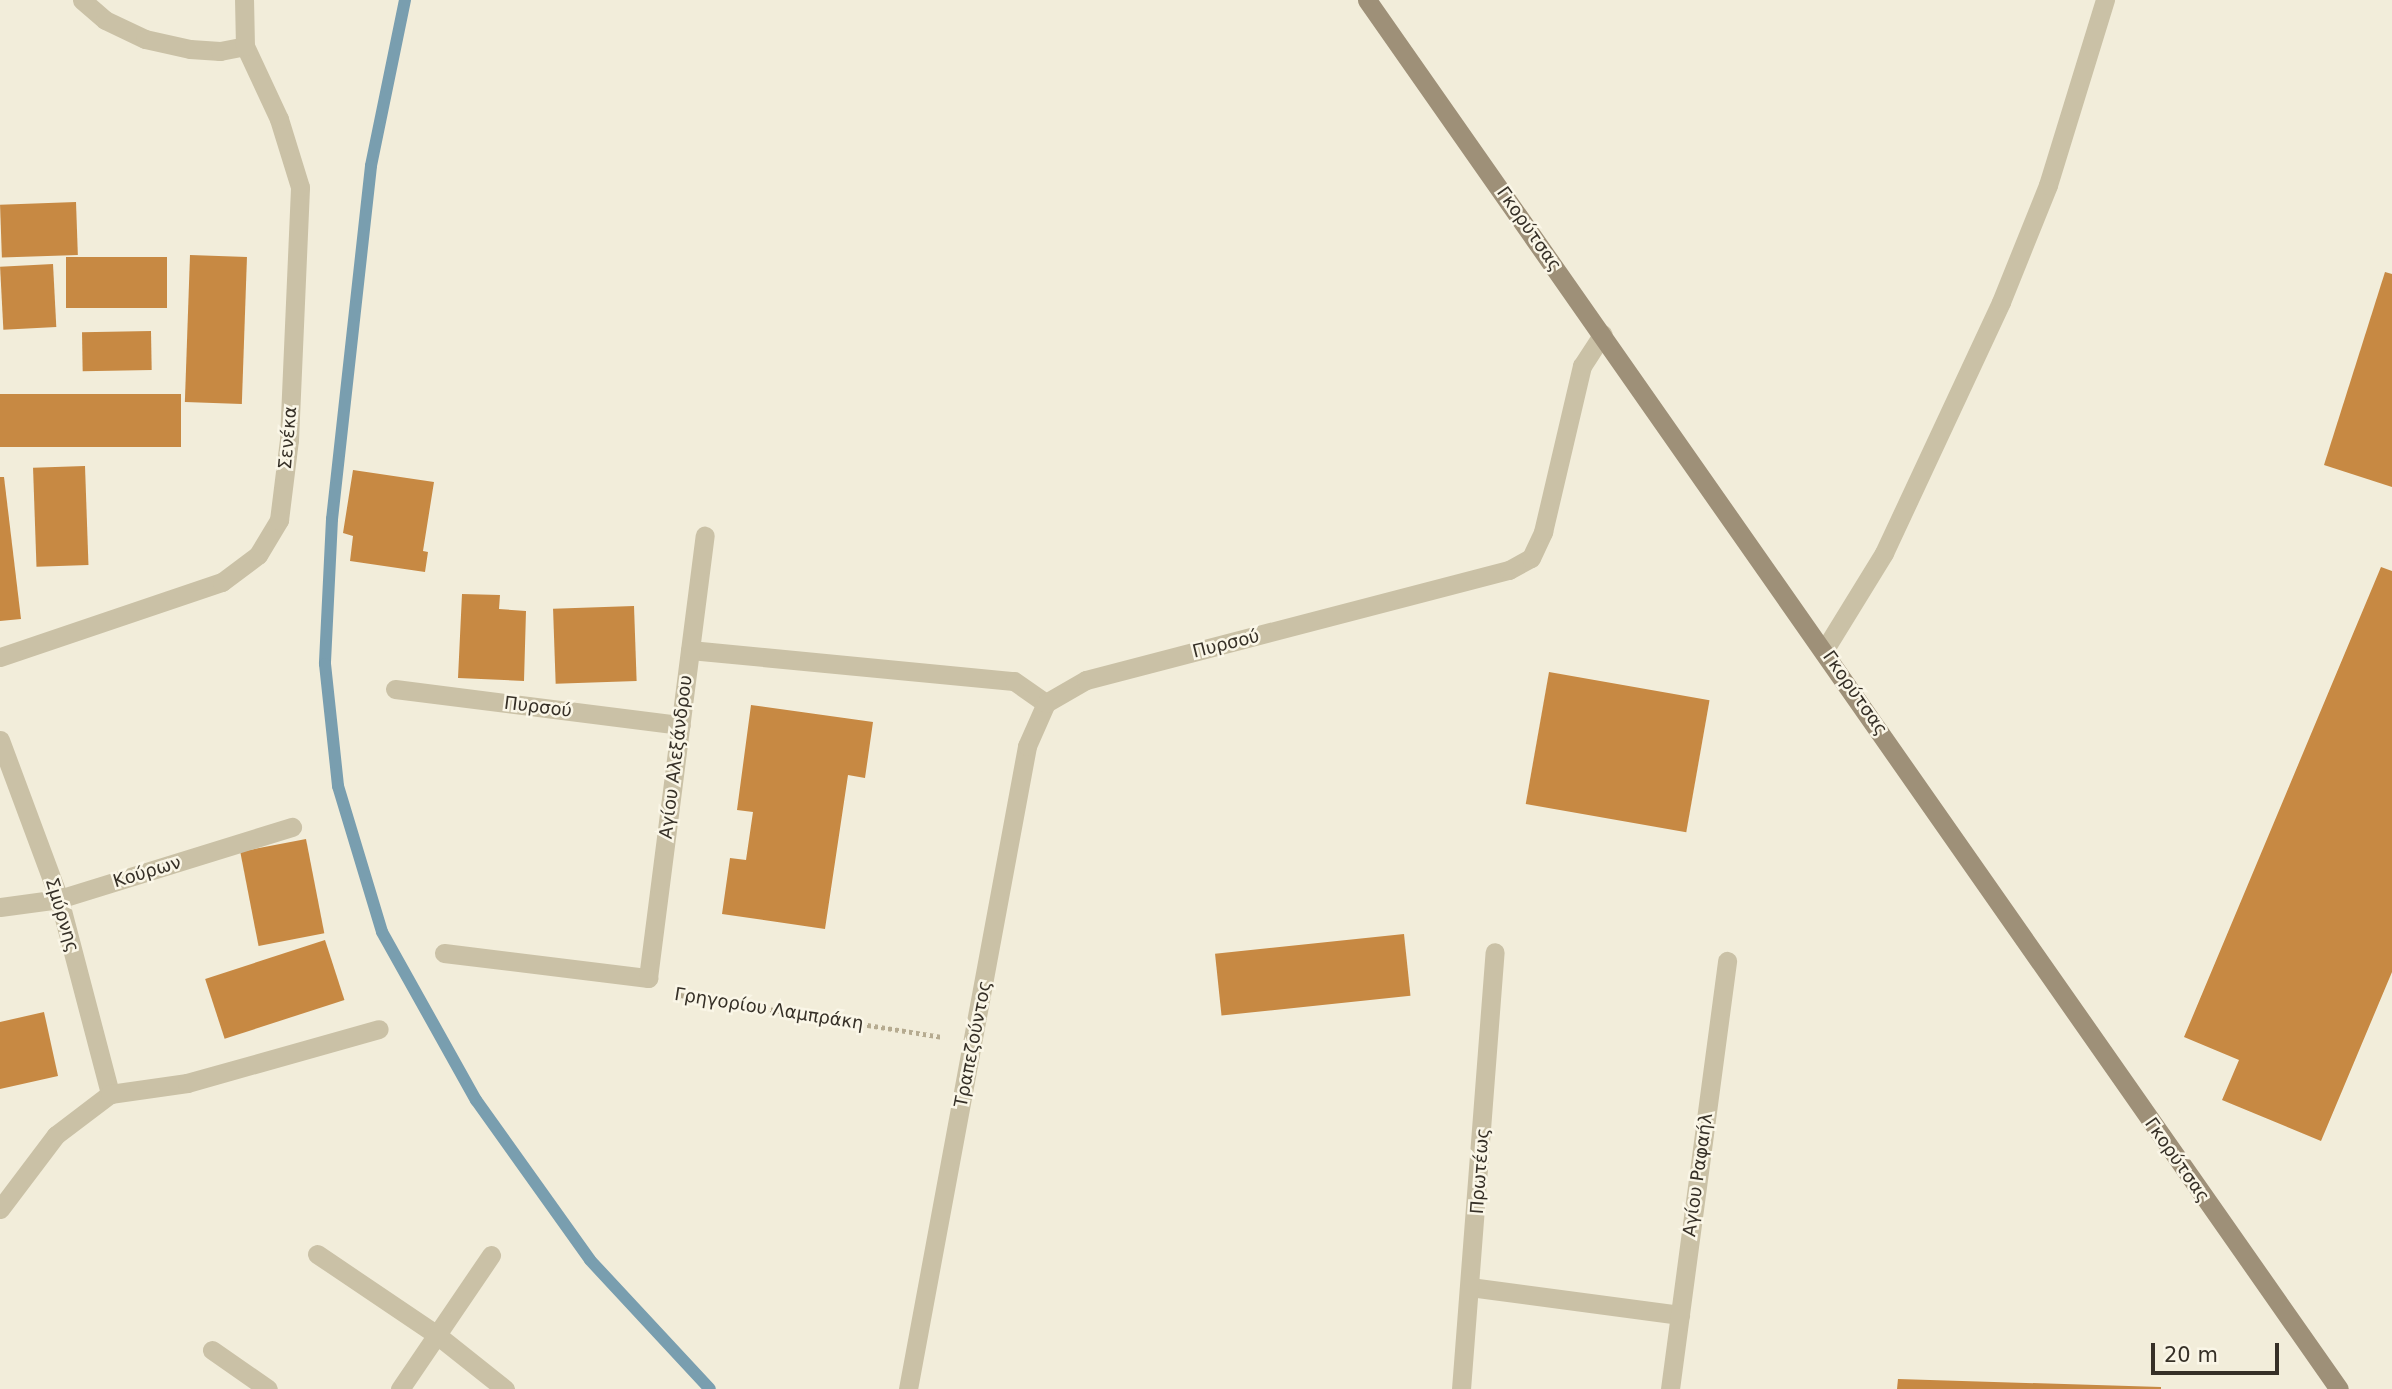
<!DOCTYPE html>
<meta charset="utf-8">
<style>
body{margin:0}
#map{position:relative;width:2392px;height:1389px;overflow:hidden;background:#f2edda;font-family:"DejaVu Sans",sans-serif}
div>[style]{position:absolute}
.stream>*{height:12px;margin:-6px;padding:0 6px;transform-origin:6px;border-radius:6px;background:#799eaf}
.building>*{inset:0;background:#c78943;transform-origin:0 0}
.path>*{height:4.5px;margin-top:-2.25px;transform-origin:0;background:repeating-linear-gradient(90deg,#b6ab90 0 3.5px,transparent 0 7px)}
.minor>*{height:19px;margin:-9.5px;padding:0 9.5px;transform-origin:9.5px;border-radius:9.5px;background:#cac1a6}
.tertiary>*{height:19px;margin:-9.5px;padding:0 9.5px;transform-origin:9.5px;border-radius:9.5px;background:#cac1a6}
.secondary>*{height:19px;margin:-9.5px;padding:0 9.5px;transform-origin:9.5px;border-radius:9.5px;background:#9e9078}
span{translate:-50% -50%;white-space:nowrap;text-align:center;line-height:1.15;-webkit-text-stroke:5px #faf6e7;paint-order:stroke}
.street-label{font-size:18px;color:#363027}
.scale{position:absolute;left:2151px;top:1343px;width:128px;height:32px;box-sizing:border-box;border:4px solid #363027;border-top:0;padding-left:9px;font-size:21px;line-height:24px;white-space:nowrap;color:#363027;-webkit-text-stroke:5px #faf6e7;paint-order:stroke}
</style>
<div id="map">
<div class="stream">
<div style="left:405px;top:0;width:169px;rotate:101.6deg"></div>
<div style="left:371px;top:166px;width:355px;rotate:96.3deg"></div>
<div style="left:332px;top:519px;width:145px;rotate:92.8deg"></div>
<div style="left:325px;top:664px;width:123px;rotate:83.9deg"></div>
<div style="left:338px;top:786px;width:152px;rotate:73.2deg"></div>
<div style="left:382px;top:932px;width:193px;rotate:60.8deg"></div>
<div style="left:476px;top:1100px;width:196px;rotate:54.5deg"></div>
<div style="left:590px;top:1260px;width:176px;rotate:47.1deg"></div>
</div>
<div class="building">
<div style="left:76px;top:202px;width:53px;height:76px;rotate:88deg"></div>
<div style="left:190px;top:255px;width:57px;height:147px;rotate:2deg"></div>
<div style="left:167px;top:257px;width:51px;height:101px;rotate:90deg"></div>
<div style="left:53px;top:264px;width:63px;height:53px;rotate:87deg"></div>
<div style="clip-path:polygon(2385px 272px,2392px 274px,2392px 487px,2324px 465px)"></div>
<div style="left:151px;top:331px;width:39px;height:69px;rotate:89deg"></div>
<div style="left:0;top:394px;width:181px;height:53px"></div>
<div style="left:85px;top:466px;width:99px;height:52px;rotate:88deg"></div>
<div style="clip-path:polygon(353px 470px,434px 482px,423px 551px,428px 552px,425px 572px,350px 561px,353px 536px,343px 533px)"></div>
<div style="clip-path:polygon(0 477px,4px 477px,21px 619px,0 621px)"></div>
<div style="clip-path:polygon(2381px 567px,2392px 571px,2392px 972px,2321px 1141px,2222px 1100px,2239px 1060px,2184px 1037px)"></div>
<div style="clip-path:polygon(462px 594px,500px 595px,499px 609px,526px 611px,524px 681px,458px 678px)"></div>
<div style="left:634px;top:606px;width:75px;height:81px;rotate:88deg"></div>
<div style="left:1549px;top:672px;width:163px;height:134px;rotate:10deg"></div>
<div style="clip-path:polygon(751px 705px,873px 722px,865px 778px,848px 775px,825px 929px,722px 914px,730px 858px,746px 860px,753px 812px,737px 810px)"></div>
<div style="left:306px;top:839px;width:96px;height:67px;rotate:79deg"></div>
<div style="left:1404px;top:934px;width:62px;height:190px;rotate:84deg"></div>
<div style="left:325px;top:940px;width:63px;height:126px;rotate:72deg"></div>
<div style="clip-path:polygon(44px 1012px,58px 1076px,0 1089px,0 1022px)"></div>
<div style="clip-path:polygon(1898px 1379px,2161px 1387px,2161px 1389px,1897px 1389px)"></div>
</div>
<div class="path">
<div style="left:674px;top:994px;width:271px;rotate:9.1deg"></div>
</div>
<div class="minor">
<div style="left:82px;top:0;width:30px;rotate:41deg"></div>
<div style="left:105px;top:20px;width:44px;rotate:25.4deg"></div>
<div style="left:145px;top:39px;width:46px;rotate:12.5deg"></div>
<div style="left:190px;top:49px;width:30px;rotate:4deg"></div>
<div style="left:220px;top:51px;width:25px;rotate:-11deg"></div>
<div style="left:1825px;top:649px;width:113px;rotate:-58.4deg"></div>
<div style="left:1884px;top:553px;width:277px;rotate:-65deg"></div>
<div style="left:2001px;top:302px;width:126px;rotate:-68.1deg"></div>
<div style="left:2048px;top:185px;width:194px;rotate:-72.9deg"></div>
<div style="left:690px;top:650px;width:325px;rotate:5.5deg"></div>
<div style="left:1014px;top:681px;width:39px;rotate:35deg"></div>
<div style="left:0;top:657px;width:234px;rotate:-18.7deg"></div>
<div style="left:222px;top:582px;width:45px;rotate:-36.9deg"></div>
<div style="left:258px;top:555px;width:41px;rotate:-59deg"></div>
<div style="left:279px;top:520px;width:81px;rotate:-82.9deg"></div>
<div style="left:289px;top:440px;width:253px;rotate:-87.5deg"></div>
<div style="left:300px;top:187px;width:71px;rotate:-107.2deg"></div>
<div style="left:279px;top:119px;width:81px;rotate:-115deg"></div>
<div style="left:245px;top:46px;width:46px;rotate:-91.2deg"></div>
<div style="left:395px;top:689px;width:288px;rotate:7.2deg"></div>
<div style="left:0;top:740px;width:170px;rotate:69.6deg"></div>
<div style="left:59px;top:899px;width:202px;rotate:75.3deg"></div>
<div style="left:0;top:907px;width:60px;rotate:-7.7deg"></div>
<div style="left:59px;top:899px;width:244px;rotate:-17.2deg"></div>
<div style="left:444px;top:953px;width:206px;rotate:7deg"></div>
<div style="left:648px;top:978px;width:446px;rotate:-82.7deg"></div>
<div style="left:0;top:1209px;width:93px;rotate:-52.9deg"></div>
<div style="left:56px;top:1135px;width:68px;rotate:-37.2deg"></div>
<div style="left:110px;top:1094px;width:78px;rotate:-8.1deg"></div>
<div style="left:187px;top:1083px;width:199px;rotate:-15.7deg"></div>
<div style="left:317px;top:1254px;width:145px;rotate:34deg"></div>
<div style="left:437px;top:1335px;width:87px;rotate:38.5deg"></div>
<div style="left:1470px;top:1287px;width:212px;rotate:7.6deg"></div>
<div style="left:212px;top:1350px;width:68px;rotate:34.9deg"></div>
<div style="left:400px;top:1389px;width:162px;rotate:-55.8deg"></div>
<div style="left:1461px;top:1389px;width:438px;rotate:-85.6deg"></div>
<div style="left:1670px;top:1389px;width:432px;rotate:-82.4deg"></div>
</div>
<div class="tertiary">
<div style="left:908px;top:1389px;width:654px;rotate:-79.51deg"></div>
<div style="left:1027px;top:746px;width:47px;rotate:-66.2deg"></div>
<div style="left:1046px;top:703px;width:46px;rotate:-29.9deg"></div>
<div style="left:1086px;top:680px;width:437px;rotate:-14.6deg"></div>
<div style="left:1509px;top:570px;width:25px;rotate:-29deg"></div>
<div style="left:1531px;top:558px;width:29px;rotate:-65deg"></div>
<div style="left:1543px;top:532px;width:171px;rotate:-76.8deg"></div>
<div style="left:1582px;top:366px;width:38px;rotate:-57deg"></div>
</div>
<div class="secondary">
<div style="left:1367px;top:0;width:1695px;rotate:55.02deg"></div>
</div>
<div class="street-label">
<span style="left:1529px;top:229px;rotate:55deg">Γκορύτσας</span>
<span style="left:288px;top:438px;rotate:-85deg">Σενέκα</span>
<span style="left:1226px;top:644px;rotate:-14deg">Πυρσού</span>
<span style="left:1855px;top:693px;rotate:55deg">Γκορύτσας</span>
<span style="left:538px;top:707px;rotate:7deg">Πυρσού</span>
<span style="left:676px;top:757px;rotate:-83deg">Αγίου Αλεξάνδρου</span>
<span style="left:147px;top:872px;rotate:-17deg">Κούρων</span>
<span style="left:62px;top:915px;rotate:73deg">Σμύρνης</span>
<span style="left:769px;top:1009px;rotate:9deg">Γρηγορίου Λαμπράκη</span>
<span style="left:973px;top:1044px;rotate:-79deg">Τραπεζούντος</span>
<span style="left:2177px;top:1160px;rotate:55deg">Γκορύτσας</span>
<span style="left:1480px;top:1171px;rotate:-86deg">Πρωτέως</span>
<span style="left:1698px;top:1175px;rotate:-82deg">Αγίου Ραφαήλ</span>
</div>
<div class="scale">20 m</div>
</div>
